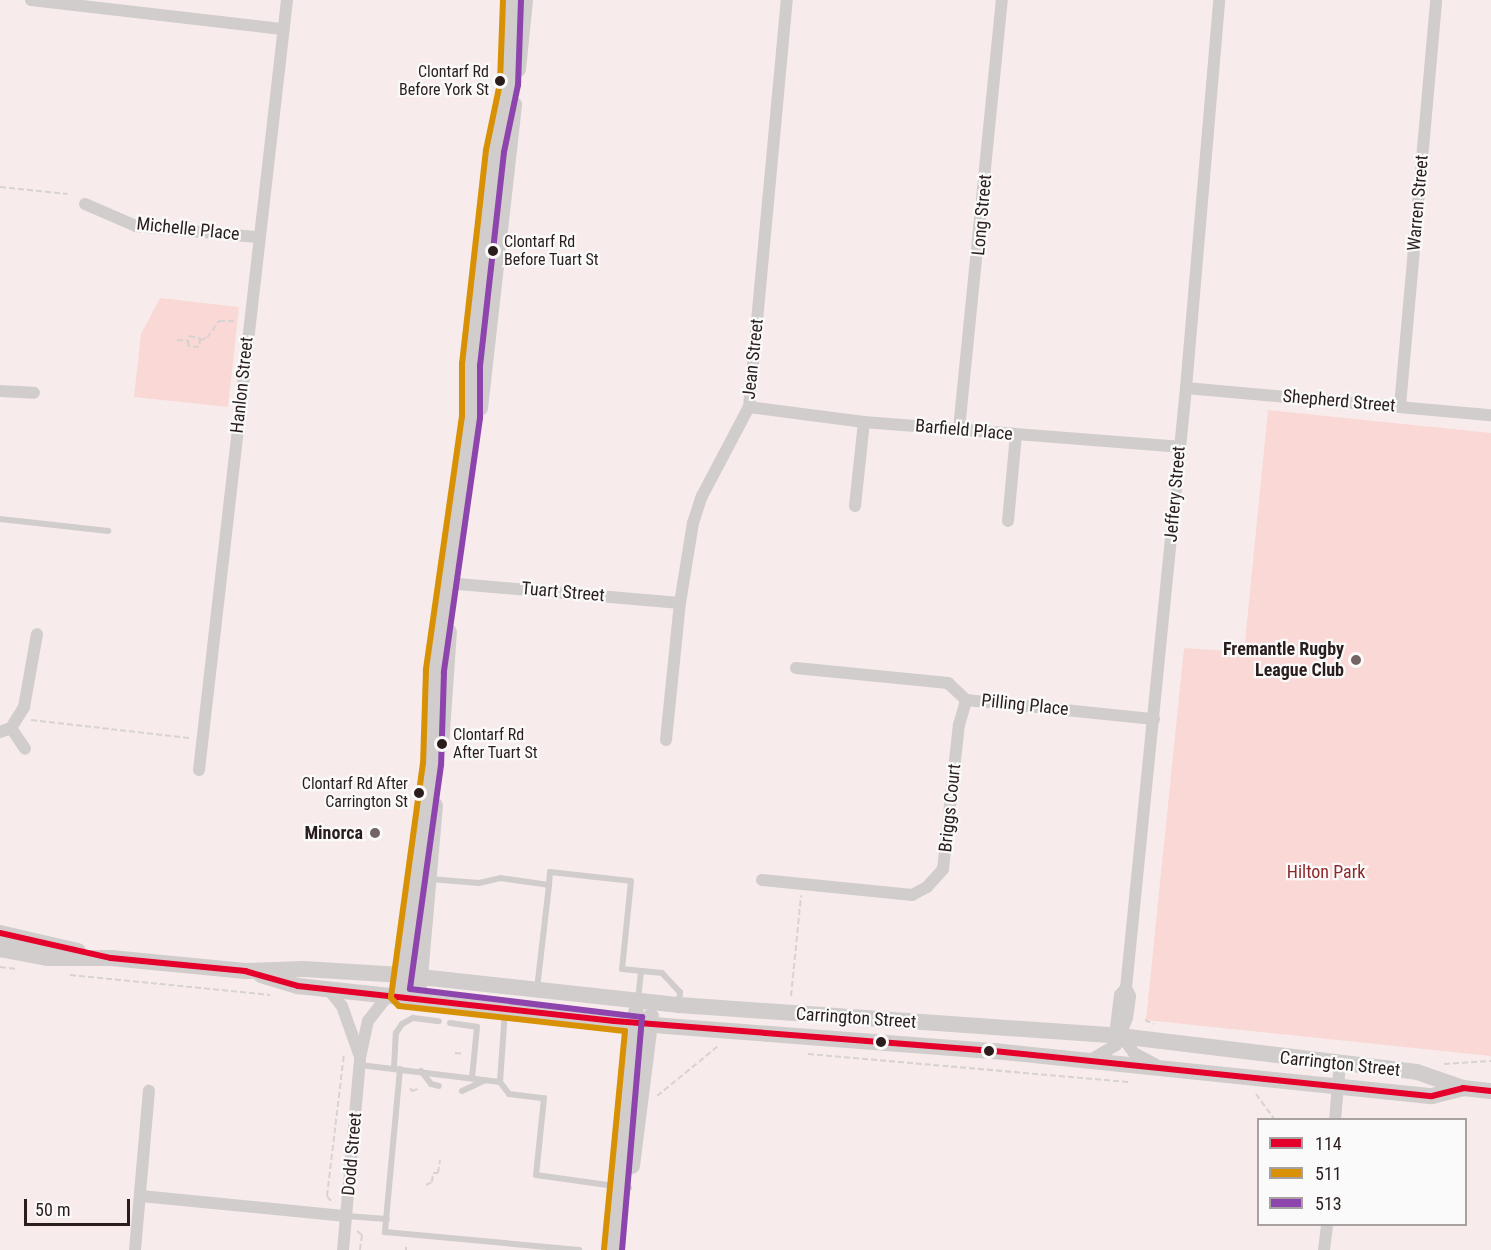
<!DOCTYPE html>
<style>
body{margin:0}
#map{position:relative;width:1491px;height:1250px;overflow:hidden;background:#f7eceb;font-family:"Roboto Condensed",sans-serif}
div>[style]{position:absolute}
.green>*{inset:0;background:#fad8d5}
.path>*{height:2px;margin-top:-1px;transform-origin:0;background:repeating-linear-gradient(90deg,#d7d3d2 0 6px,transparent 0 9px)}
.service>*{height:6px;margin:-3px;padding:0 3px;transform-origin:3px;border-radius:3px;background:#d1cdcd}
.minor>*{height:12px;margin:-6px;padding:0 6px;transform-origin:6px;border-radius:6px;background:#d1cdcd}
.tertiary>*{height:15px;margin:-7.5px;padding:0 7.5px;transform-origin:7.5px;border-radius:7.5px;background:#d1cdcd}
.secondary>*{height:16px;margin:-8px;padding:0 8px;transform-origin:8px;border-radius:8px;background:#d1cdcd}
.bus-1>*{height:6px;margin:-3px;padding:0 3px;transform-origin:3px;border-radius:3px;background:#e4002b}
.bus-2>*{height:6px;margin:-3px;padding:0 3px;transform-origin:3px;border-radius:3px;background:#d89104}
.bus-3>*{height:6px;margin:-3px;padding:0 3px;transform-origin:3px;border-radius:3px;background:#8e44ad}
.dots>*{width:16px;height:16px;translate:-50% -50%;box-sizing:border-box;border:3px solid #fafafa;border-radius:50%}
span{translate:-50% -50%;white-space:nowrap;text-align:center;line-height:1.15;-webkit-text-stroke:4.5px #fafafa;paint-order:stroke}
.bus-label{font-size:16px;color:#2a1d1c}
.right{translate:-100% -50%;text-align:right}
.left{translate:0 -50%;text-align:left}
.street-label{font-size:18px;color:#2a1d1c}
.poi-label{font-size:18px;color:#2a1d1c;font-weight:700}
.park-label{font-size:18px;color:#8e292b}
.legend{position:absolute;left:1257px;top:1118px;width:210px;height:108px;box-sizing:border-box;background:#fafafa;border:2px solid #a7a2a1;margin:0;padding:8px 10px;list-style:none;font-size:18px;color:#2a1d1c}
.legend li{display:flex;align-items:center;gap:12px;height:30px}
.legend b{width:30px;border:2px solid #a7a2a1}
.scale{position:absolute;left:24px;top:1199px;width:106px;height:27px;box-sizing:border-box;border:3px solid #2a1d1c;border-top:0;padding-left:8px;font-size:18px;line-height:21px;white-space:nowrap;color:#2a1d1c;-webkit-text-stroke:4px #fafafa;paint-order:stroke}
</style>
<div id="map">
<div class="green">
<div style="clip-path:polygon(160px 298px,239px 307px,228px 407px,134px 397px,141px 334px)"></div>
<div style="clip-path:polygon(1268px 410px,1491px 433px,1491px 1056px,1146px 1020px,1184px 648px,1244px 652px)"></div>
</div>
<div class="path">
<div style="left:0;top:187px;width:68px;rotate:5.9deg"></div>
<div style="left:189px;top:336px;width:11px;rotate:10deg"></div>
<div style="left:200px;top:338px;width:9px;rotate:96deg"></div>
<div style="left:199px;top:347px;width:11px;rotate:-175deg"></div>
<div style="left:188px;top:346px;width:10px;rotate:-84deg"></div>
<div style="left:177px;top:340px;width:12px;rotate:5deg"></div>
<div style="left:200px;top:340px;width:7px;rotate:-16deg"></div>
<div style="left:207px;top:338px;width:21px;rotate:-55deg"></div>
<div style="left:219px;top:321px;width:17px"></div>
<div style="left:31px;top:720px;width:159px;rotate:6.5deg"></div>
<div style="left:0;top:967px;width:17px;rotate:7deg"></div>
<div style="left:70px;top:975px;width:201px;rotate:5.7deg"></div>
<div style="left:791px;top:996px;width:101px;rotate:-84.3deg"></div>
<div style="left:1145px;top:1020px;width:10px;rotate:24deg"></div>
<div style="left:455px;top:1053px;width:9px;rotate:6deg"></div>
<div style="left:808px;top:1054px;width:324px;rotate:5deg"></div>
<div style="left:1444px;top:1064px;width:47px;rotate:-3.7deg"></div>
<div style="left:410px;top:1088px;width:4px;rotate:56deg"></div>
<div style="left:412px;top:1091px;width:9px;rotate:-21deg"></div>
<div style="left:1256px;top:1094px;width:32px;rotate:54deg"></div>
<div style="left:657px;top:1096px;width:79px;rotate:-39.3deg"></div>
<div style="left:426px;top:1185px;width:7px;rotate:-27deg"></div>
<div style="left:432px;top:1182px;width:9px;rotate:-84deg"></div>
<div style="left:433px;top:1173px;width:5px"></div>
<div style="left:438px;top:1173px;width:13px;rotate:-81deg"></div>
<div style="left:331px;top:1201px;width:6px;rotate:-129deg"></div>
<div style="left:327px;top:1196px;width:144px;rotate:-83.2deg"></div>
<div style="left:357px;top:1231px;width:6px;rotate:39deg"></div>
<div style="left:362px;top:1235px;width:15px;rotate:98deg"></div>
<div style="left:406px;top:1250px;width:3px;rotate:-90deg"></div>
</div>
<div class="service">
<div style="left:0;top:519px;width:109px;rotate:6.3deg"></div>
<div style="left:430px;top:879px;width:49px;rotate:4.7deg"></div>
<div style="left:479px;top:883px;width:22px;rotate:-13deg"></div>
<div style="left:500px;top:878px;width:49px;rotate:8.1deg"></div>
<div style="left:549px;top:885px;width:105px;rotate:96.6deg"></div>
<div style="left:549px;top:885px;width:13px;rotate:-86deg"></div>
<div style="left:550px;top:872px;width:81px;rotate:6.3deg"></div>
<div style="left:631px;top:881px;width:88px;rotate:95.8deg"></div>
<div style="left:622px;top:969px;width:40px;rotate:5.7deg"></div>
<div style="left:662px;top:973px;width:26px;rotate:47deg"></div>
<div style="left:680px;top:992px;width:11px;rotate:95deg"></div>
<div style="left:638px;top:1000px;width:29px;rotate:-84deg"></div>
<div style="left:450px;top:1023px;width:27px;rotate:8deg"></div>
<div style="left:477px;top:1027px;width:51px;rotate:95.6deg"></div>
<div style="left:360px;top:1065px;width:141px;rotate:6.9deg"></div>
<div style="left:500px;top:1082px;width:72px;rotate:-86deg"></div>
<div style="left:394px;top:1068px;width:35px;rotate:-87deg"></div>
<div style="left:396px;top:1033px;width:11px;rotate:-56deg"></div>
<div style="left:402px;top:1024px;width:13px;rotate:-29deg"></div>
<div style="left:413px;top:1018px;width:26px;rotate:7deg"></div>
<div style="left:400px;top:1069px;width:164px;rotate:95.3deg"></div>
<div style="left:385px;top:1232px;width:195px;rotate:5.3deg"></div>
<div style="left:421px;top:1071px;width:16px;rotate:52deg"></div>
<div style="left:431px;top:1084px;width:8px;rotate:14deg"></div>
<div style="left:500px;top:1082px;width:15px;rotate:53deg"></div>
<div style="left:509px;top:1094px;width:35px;rotate:7deg"></div>
<div style="left:544px;top:1098px;width:77px;rotate:95.9deg"></div>
<div style="left:536px;top:1175px;width:94px;rotate:8deg"></div>
<div style="left:462px;top:1091px;width:26px;rotate:-25deg"></div>
<div style="left:346px;top:1216px;width:41px;rotate:4.2deg"></div>
</div>
<div class="minor">
<div style="left:31px;top:0;width:254px;rotate:6.6deg"></div>
<div style="left:85px;top:204px;width:56px;rotate:23.3deg"></div>
<div style="left:136px;top:226px;width:122px;rotate:5.2deg"></div>
<div style="left:1186px;top:388px;width:306px;rotate:5.1deg"></div>
<div style="left:0;top:391px;width:34px;rotate:3deg"></div>
<div style="left:1400px;top:406px;width:408px;rotate:-84.9deg"></div>
<div style="left:749px;top:407px;width:116px;rotate:7.4deg"></div>
<div style="left:864px;top:422px;width:316px;rotate:4.5deg"></div>
<div style="left:959px;top:429px;width:431px;rotate:-84.3deg"></div>
<div style="left:855px;top:506px;width:84px;rotate:-83.9deg"></div>
<div style="left:1008px;top:521px;width:87px;rotate:-84.7deg"></div>
<div style="left:447px;top:583px;width:234px;rotate:4.9deg"></div>
<div style="left:796px;top:668px;width:153px;rotate:5.6deg"></div>
<div style="left:948px;top:683px;width:25px;rotate:43deg"></div>
<div style="left:966px;top:700px;width:189px;rotate:5.8deg"></div>
<div style="left:11px;top:728px;width:25px;rotate:56deg"></div>
<div style="left:0;top:732px;width:12px;rotate:-20deg"></div>
<div style="left:11px;top:728px;width:25px;rotate:-58deg"></div>
<div style="left:24px;top:707px;width:74px;rotate:-79.9deg"></div>
<div style="left:666px;top:740px;width:138px;rotate:-84.2deg"></div>
<div style="left:680px;top:603px;width:81px;rotate:-80.8deg"></div>
<div style="left:693px;top:523px;width:28px;rotate:-72deg"></div>
<div style="left:702px;top:496px;width:101px;rotate:-62.2deg"></div>
<div style="left:749px;top:407px;width:409px;rotate:-84.7deg"></div>
<div style="left:199px;top:770px;width:775px;rotate:-83.48deg"></div>
<div style="left:762px;top:880px;width:151px;rotate:5.7deg"></div>
<div style="left:912px;top:895px;width:17px;rotate:-28deg"></div>
<div style="left:927px;top:887px;width:24px;rotate:-48deg"></div>
<div style="left:943px;top:869px;width:145px;rotate:-83.7deg"></div>
<div style="left:959px;top:725px;width:26px;rotate:-74deg"></div>
<div style="left:1126px;top:988px;width:9px;rotate:131deg"></div>
<div style="left:1120px;top:995px;width:34px;rotate:97deg"></div>
<div style="left:1116px;top:1029px;width:30px;rotate:53deg"></div>
<div style="left:1134px;top:1053px;width:24px;rotate:28deg"></div>
<div style="left:328px;top:989px;width:22px;rotate:51deg"></div>
<div style="left:342px;top:1006px;width:51px;rotate:70.5deg"></div>
<div style="left:1092px;top:1059px;width:28px;rotate:-30deg"></div>
<div style="left:1116px;top:1045px;width:29px;rotate:-68deg"></div>
<div style="left:1127px;top:1018px;width:22px;rotate:-82deg"></div>
<div style="left:1130px;top:996px;width:9px;rotate:-117deg"></div>
<div style="left:1126px;top:988px;width:603px;rotate:-84.29deg"></div>
<div style="left:1186px;top:388px;width:389px;rotate:-85.1deg"></div>
<div style="left:1335px;top:1120px;width:57px;rotate:-85deg"></div>
<div style="left:141px;top:1196px;width:206px;rotate:5.6deg"></div>
<div style="left:135px;top:1250px;width:160px;rotate:-85deg"></div>
<div style="left:343px;top:1250px;width:193px;rotate:-84.9deg"></div>
<div style="left:360px;top:1058px;width:38px;rotate:-78deg"></div>
<div style="left:368px;top:1021px;width:33px;rotate:-52deg"></div>
<div style="left:1324px;top:1250px;width:26px;rotate:-83deg"></div>
</div>
<div class="tertiary">
<div style="left:518px;top:69px;width:69px;rotate:-84.2deg"></div>
<div style="left:480px;top:408px;width:306px;rotate:-83.6deg"></div>
<div style="left:441px;top:745px;width:114px;rotate:-86deg"></div>
<div style="left:400px;top:997px;width:235px;rotate:-82.2deg"></div>
<div style="left:432px;top:764px;width:93px;rotate:-88.2deg"></div>
<div style="left:435px;top:671px;width:257px;rotate:-81.9deg"></div>
<div style="left:471px;top:417px;width:53px;rotate:-90deg"></div>
<div style="left:471px;top:364px;width:214px;rotate:-83.6deg"></div>
<div style="left:495px;top:151px;width:68px;rotate:-78.2deg"></div>
<div style="left:509px;top:84px;width:84px;rotate:-88deg"></div>
<div style="left:418px;top:999px;width:195px;rotate:-85deg"></div>
</div>
<div class="secondary">
<div style="left:0;top:933px;width:80px;rotate:13deg"></div>
<div style="left:0;top:949px;width:48px;rotate:10.8deg"></div>
<div style="left:47px;top:958px;width:64px"></div>
<div style="left:111px;top:958px;width:135px;rotate:5.5deg"></div>
<div style="left:245px;top:971px;width:59px;rotate:-1.9deg"></div>
<div style="left:304px;top:969px;width:98px;rotate:3.5deg"></div>
<div style="left:402px;top:975px;width:279px;rotate:6.2deg"></div>
<div style="left:679px;top:1005px;width:442px;rotate:4deg"></div>
<div style="left:1120px;top:1036px;width:299px;rotate:6.9deg"></div>
<div style="left:1417px;top:1072px;width:49px;rotate:19.2deg"></div>
<div style="left:1463px;top:1088px;width:28px;rotate:6deg"></div>
<div style="left:261px;top:975px;width:39px;rotate:17deg"></div>
<div style="left:298px;top:986px;width:370px;rotate:6.2deg"></div>
<div style="left:666px;top:1026px;width:329px;rotate:4.4deg"></div>
<div style="left:994px;top:1051px;width:440px;rotate:5.9deg"></div>
<div style="left:1432px;top:1096px;width:32px;rotate:-14deg"></div>
<div style="left:632px;top:1166px;width:151px;rotate:-82.8deg"></div>
<div style="left:613px;top:1250px;width:239px;rotate:-84.5deg"></div>
</div>
<div class="bus-1">
<div style="left:0;top:933px;width:114px;rotate:12.7deg"></div>
<div style="left:111px;top:958px;width:135px;rotate:5.5deg"></div>
<div style="left:245px;top:971px;width:55px;rotate:15.8deg"></div>
<div style="left:298px;top:986px;width:318px;rotate:6.3deg"></div>
<div style="left:614px;top:1021px;width:381px;rotate:4.5deg"></div>
<div style="left:994px;top:1051px;width:440px;rotate:5.9deg"></div>
<div style="left:1432px;top:1096px;width:32px;rotate:-14deg"></div>
<div style="left:1463px;top:1088px;width:28px;rotate:6deg"></div>
</div>
<div class="bus-2">
<div style="left:503px;top:0;width:83px;rotate:92.1deg"></div>
<div style="left:500px;top:83px;width:68px;rotate:101.8deg"></div>
<div style="left:486px;top:150px;width:214px;rotate:96.4deg"></div>
<div style="left:462px;top:363px;width:53px;rotate:90deg"></div>
<div style="left:462px;top:416px;width:257px;rotate:98.1deg"></div>
<div style="left:426px;top:670px;width:93px;rotate:91.8deg"></div>
<div style="left:423px;top:763px;width:237px;rotate:97.8deg"></div>
<div style="left:391px;top:998px;width:11px;rotate:45deg"></div>
<div style="left:399px;top:1006px;width:227px;rotate:6.3deg"></div>
<div style="left:625px;top:1031px;width:219px;rotate:95.5deg"></div>
</div>
<div class="bus-3">
<div style="left:521px;top:0;width:85px;rotate:92deg"></div>
<div style="left:518px;top:85px;width:68px;rotate:101.8deg"></div>
<div style="left:504px;top:152px;width:214px;rotate:96.4deg"></div>
<div style="left:480px;top:365px;width:53px;rotate:90deg"></div>
<div style="left:480px;top:418px;width:257px;rotate:98.1deg"></div>
<div style="left:444px;top:672px;width:93px;rotate:91.8deg"></div>
<div style="left:441px;top:765px;width:226px;rotate:97.9deg"></div>
<div style="left:410px;top:989px;width:234px;rotate:6.9deg"></div>
<div style="left:642px;top:1017px;width:234px;rotate:94.9deg"></div>
</div>
<div class="dots">
<div style="left:500px;top:81px;background:#2a1d1c"></div>
<div style="left:493px;top:251px;background:#2a1d1c"></div>
<div style="left:1356px;top:660px;background:#726564"></div>
<div style="left:442px;top:744px;background:#2a1d1c"></div>
<div style="left:419px;top:793px;background:#2a1d1c"></div>
<div style="left:375px;top:833px;background:#726564"></div>
<div style="left:881px;top:1042px;background:#2a1d1c"></div>
<div style="left:989px;top:1051px;background:#2a1d1c"></div>
</div>
<div class="bus-label">
<span class="right" style="left:489px;top:81px">Clontarf Rd<br>Before York St</span>
<span class="left" style="left:504px;top:251px">Clontarf Rd<br>Before Tuart St</span>
<span class="left" style="left:453px;top:744px">Clontarf Rd<br>After Tuart St</span>
<span class="right" style="left:408px;top:793px">Clontarf Rd After<br>Carrington St</span>
</div>
<div class="street-label">
<span style="left:1418px;top:203px;rotate:-85deg">Warren Street</span>
<span style="left:982px;top:215px;rotate:-85deg">Long Street</span>
<span style="left:188px;top:229px;rotate:6deg">Michelle Place</span>
<span style="left:753px;top:359px;rotate:-84deg">Jean Street</span>
<span style="left:242px;top:385px;rotate:-84deg">Hanlon Street</span>
<span style="left:1339px;top:401px;rotate:5deg">Shepherd Street</span>
<span style="left:964px;top:430px;rotate:5deg">Barfield Place</span>
<span style="left:1175px;top:494px;rotate:-85deg">Jeffery Street</span>
<span style="left:563px;top:592px;rotate:5deg">Tuart Street</span>
<span style="left:1025px;top:705px;rotate:6deg">Pilling Place</span>
<span style="left:950px;top:808px;rotate:-84deg">Briggs Court</span>
<span style="left:856px;top:1018px;rotate:4deg">Carrington Street</span>
<span style="left:1340px;top:1064px;rotate:6deg">Carrington Street</span>
<span style="left:352px;top:1154px;rotate:-85deg">Dodd Street</span>
</div>
<div class="poi-label">
<span class="right" style="left:1344px;top:660px">Fremantle Rugby<br>League Club</span>
<span class="right" style="left:363px;top:833px">Minorca</span>
</div>
<div class="park-label">
<span style="left:1326px;top:872px">Hilton Park</span>
</div>
<ul class="legend">
<li><b style="height:8px;background:#e4002b"></b>114</li>
<li><b style="height:8px;background:#d89104"></b>511</li>
<li><b style="height:8px;background:#8e44ad"></b>513</li>
</ul>
<div class="scale">50 m</div>
</div>
